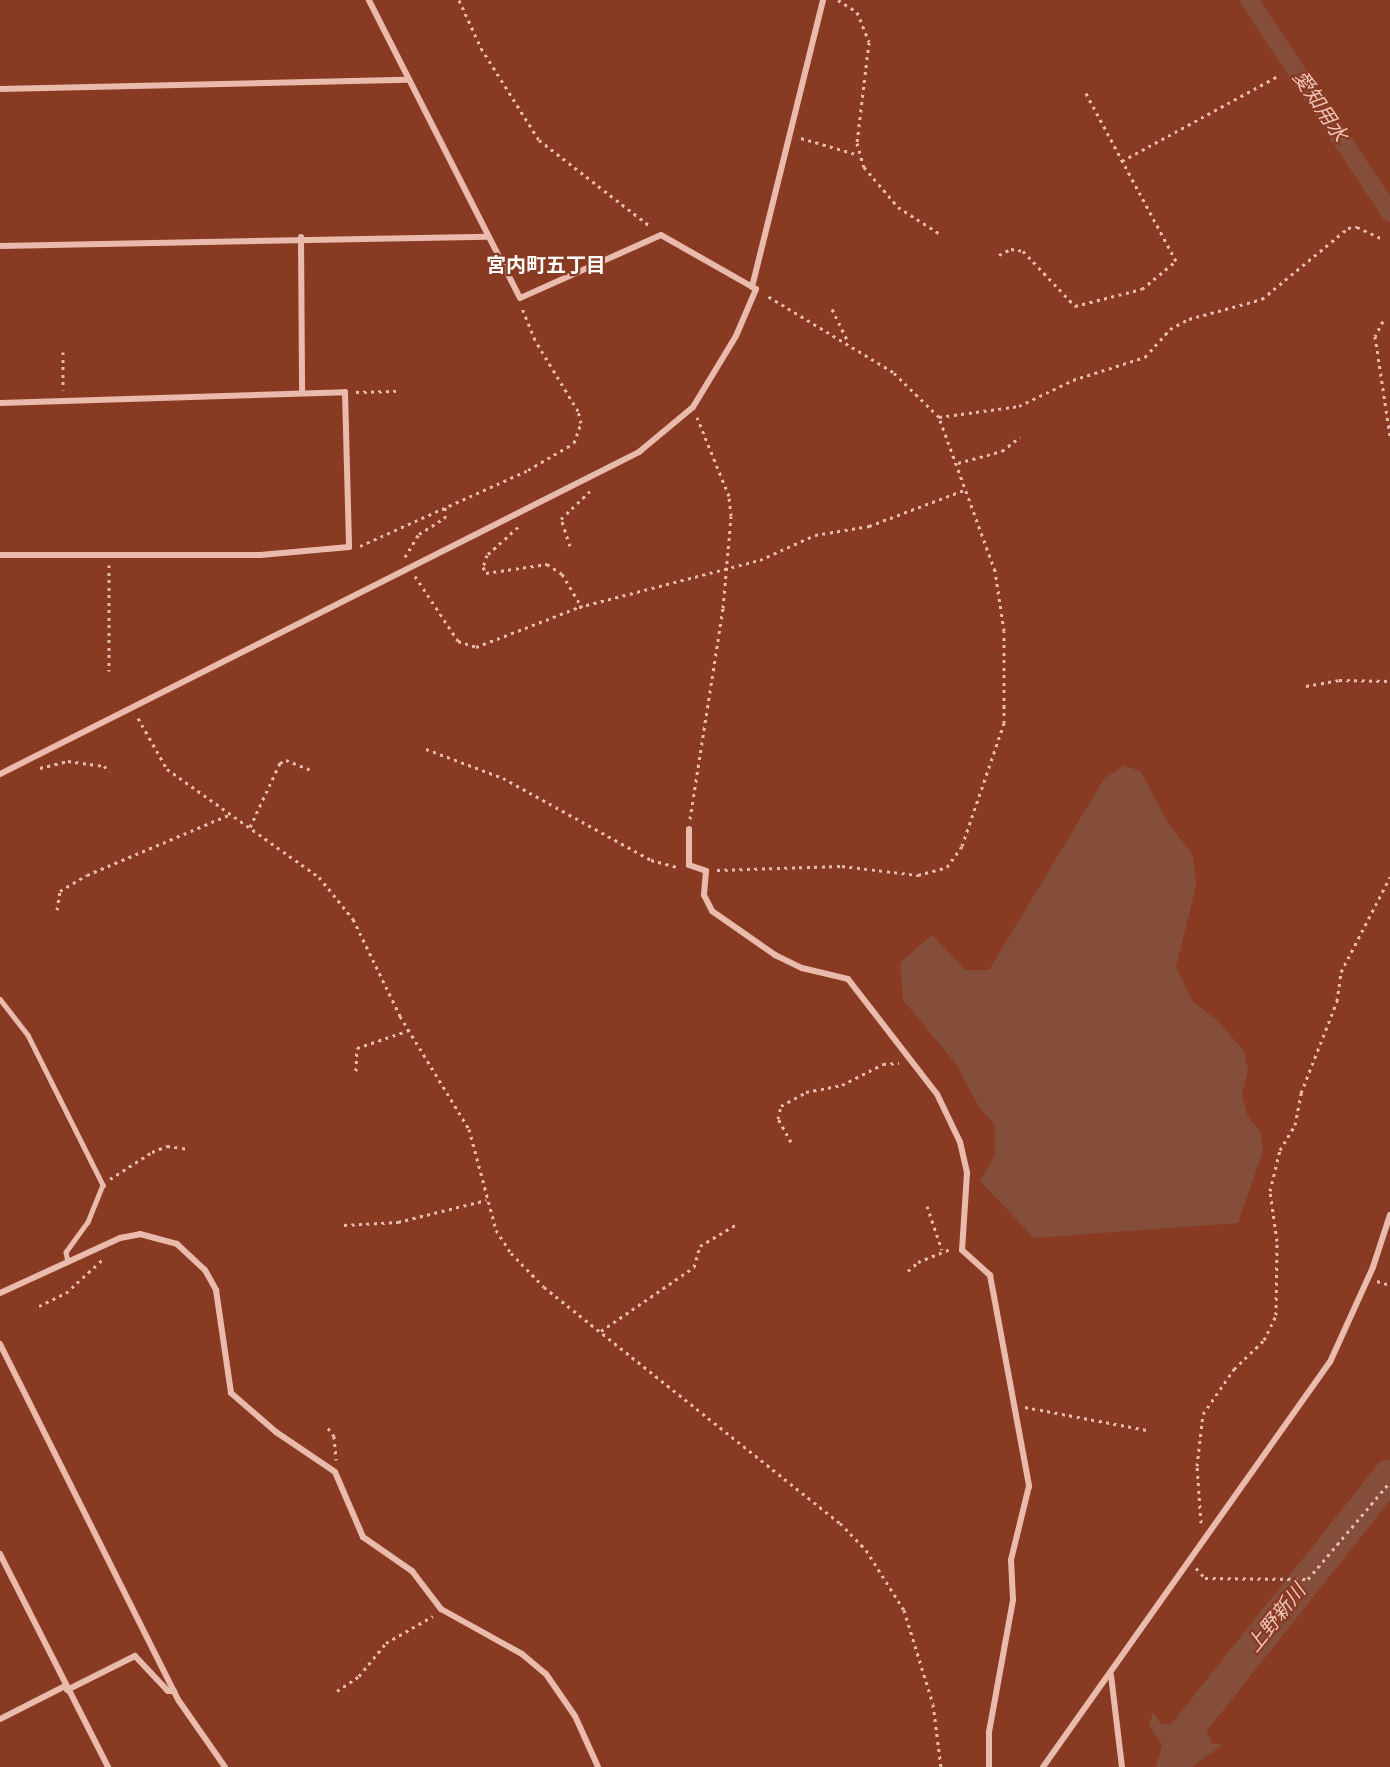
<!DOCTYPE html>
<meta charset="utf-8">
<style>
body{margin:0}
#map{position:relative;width:1390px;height:1767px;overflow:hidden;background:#883b22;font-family:Montserrat,"Noto Sans JP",sans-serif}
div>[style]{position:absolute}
.water>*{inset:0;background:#854e3b}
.canal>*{height:18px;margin:-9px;padding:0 9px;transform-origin:9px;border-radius:9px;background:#854e3b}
.river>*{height:32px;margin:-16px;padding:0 16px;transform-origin:16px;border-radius:16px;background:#854e3b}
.path>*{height:3px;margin-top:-1.5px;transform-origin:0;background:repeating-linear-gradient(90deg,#eabbad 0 3px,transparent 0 7.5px)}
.service>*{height:4.5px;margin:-2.25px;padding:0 2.25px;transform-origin:2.25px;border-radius:2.25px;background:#eabbad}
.minor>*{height:6px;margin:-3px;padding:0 3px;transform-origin:3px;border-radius:3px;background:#eabbad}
span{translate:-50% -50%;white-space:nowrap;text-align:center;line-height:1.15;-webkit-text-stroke:4.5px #883b22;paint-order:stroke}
.water-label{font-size:20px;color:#f1c5b9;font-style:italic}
.neighbourhood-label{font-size:20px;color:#fff;font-weight:700}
</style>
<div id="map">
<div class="water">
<div style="clip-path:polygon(1124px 765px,1141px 772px,1168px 823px,1193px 855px,1196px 885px,1176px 967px,1193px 1002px,1219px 1022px,1244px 1051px,1248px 1069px,1242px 1095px,1248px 1117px,1260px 1131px,1263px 1151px,1238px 1223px,1034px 1238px,980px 1181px,995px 1155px,995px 1125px,979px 1107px,956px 1064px,903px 1000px,900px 963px,932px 935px,966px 970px,989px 970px,1104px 779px)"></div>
<div style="clip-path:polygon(1153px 1712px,1160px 1723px,1180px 1726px,1186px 1732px,1206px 1730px,1212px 1743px,1222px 1745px,1192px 1767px,1156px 1767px,1162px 1745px,1149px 1726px)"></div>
</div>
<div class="canal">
<div style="left:1249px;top:0;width:255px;rotate:56.4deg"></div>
</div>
<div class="river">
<div style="left:1177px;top:1767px;width:33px;rotate:-79deg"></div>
<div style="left:1183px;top:1735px;width:332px;rotate:-51.5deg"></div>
</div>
<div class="path">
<div style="left:459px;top:0;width:53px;rotate:65.4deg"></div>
<div style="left:481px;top:48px;width:109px;rotate:57.8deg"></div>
<div style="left:539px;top:140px;width:142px;rotate:37.8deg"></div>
<div style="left:838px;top:0;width:22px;rotate:32deg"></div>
<div style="left:857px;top:12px;width:32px;rotate:68deg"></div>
<div style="left:869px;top:42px;width:102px;rotate:96.8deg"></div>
<div style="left:857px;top:143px;width:25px;rotate:74deg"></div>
<div style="left:864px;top:167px;width:52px;rotate:49.6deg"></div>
<div style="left:898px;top:207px;width:50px;rotate:32.7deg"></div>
<div style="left:801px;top:138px;width:60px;rotate:16.3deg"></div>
<div style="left:1122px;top:161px;width:178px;rotate:-28.6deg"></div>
<div style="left:999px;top:255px;width:13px;rotate:-27deg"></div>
<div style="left:1011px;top:249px;width:12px;rotate:9deg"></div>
<div style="left:1023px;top:251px;width:76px;rotate:46.6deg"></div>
<div style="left:1075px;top:306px;width:69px;rotate:-14.2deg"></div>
<div style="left:1142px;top:289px;width:44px;rotate:-39.5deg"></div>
<div style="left:1176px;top:261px;width:191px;rotate:-118.2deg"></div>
<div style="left:832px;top:309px;width:37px;rotate:64deg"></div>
<div style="left:1383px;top:321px;width:17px;rotate:118deg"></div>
<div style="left:1375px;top:336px;width:101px;rotate:81.5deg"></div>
<div style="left:63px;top:352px;width:38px;rotate:90deg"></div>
<div style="left:356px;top:392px;width:40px;rotate:-1.4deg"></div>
<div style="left:939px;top:417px;width:81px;rotate:-7.8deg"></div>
<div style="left:1019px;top:406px;width:60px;rotate:-25.7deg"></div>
<div style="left:1073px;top:380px;width:76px;rotate:-17.7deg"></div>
<div style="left:1145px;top:357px;width:38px;rotate:-48deg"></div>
<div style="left:1170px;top:329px;width:21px;rotate:-28deg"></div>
<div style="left:1189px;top:319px;width:76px;rotate:-15.3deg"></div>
<div style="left:1262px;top:299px;width:112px;rotate:-39.5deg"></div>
<div style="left:1348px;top:228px;width:9px;rotate:-6deg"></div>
<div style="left:1357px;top:227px;width:29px;rotate:25deg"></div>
<div style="left:958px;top:463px;width:46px;rotate:-15.3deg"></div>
<div style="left:1002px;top:451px;width:23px;rotate:-38deg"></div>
<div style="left:518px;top:527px;width:42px;rotate:137.9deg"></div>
<div style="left:487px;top:555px;width:13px;rotate:108deg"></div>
<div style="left:483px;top:567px;width:7px;rotate:63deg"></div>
<div style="left:486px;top:573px;width:62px;rotate:-8.4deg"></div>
<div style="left:547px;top:564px;width:18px;rotate:34deg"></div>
<div style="left:562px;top:574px;width:39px;rotate:59deg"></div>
<div style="left:360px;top:546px;width:184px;rotate:-24.3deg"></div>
<div style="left:528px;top:470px;width:53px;rotate:-30.4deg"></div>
<div style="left:574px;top:443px;width:21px;rotate:-71deg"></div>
<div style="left:581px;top:423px;width:12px;rotate:-104deg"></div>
<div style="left:578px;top:411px;width:83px;rotate:-121.2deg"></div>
<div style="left:535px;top:340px;width:35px;rotate:-112deg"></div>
<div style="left:570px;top:546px;width:28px;rotate:-108deg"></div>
<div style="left:561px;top:519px;width:40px;rotate:-44deg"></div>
<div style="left:405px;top:557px;width:27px;rotate:-59deg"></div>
<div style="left:419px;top:534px;width:31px;rotate:-32deg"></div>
<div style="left:445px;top:518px;width:11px;rotate:-90deg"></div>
<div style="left:109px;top:565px;width:106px;rotate:90deg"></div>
<div style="left:415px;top:576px;width:78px;rotate:56.5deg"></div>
<div style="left:458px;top:641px;width:19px;rotate:18deg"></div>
<div style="left:476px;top:647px;width:110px;rotate:-21.2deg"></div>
<div style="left:579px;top:607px;width:187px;rotate:-14.6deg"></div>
<div style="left:760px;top:560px;width:60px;rotate:-24.4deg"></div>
<div style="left:815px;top:535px;width:55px;rotate:-9.5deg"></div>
<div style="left:869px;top:526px;width:105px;rotate:-20.7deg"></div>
<div style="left:1306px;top:686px;width:34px;rotate:-10deg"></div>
<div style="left:1339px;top:680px;width:51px;rotate:1.1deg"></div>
<div style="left:138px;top:718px;width:59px;rotate:60.4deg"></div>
<div style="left:167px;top:769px;width:186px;rotate:35.4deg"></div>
<div style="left:319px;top:877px;width:54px;rotate:51deg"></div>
<div style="left:353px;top:919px;width:108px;rotate:64.1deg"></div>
<div style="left:400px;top:1016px;width:132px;rotate:58.6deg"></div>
<div style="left:469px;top:1129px;width:105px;rotate:75deg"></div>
<div style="left:496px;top:1230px;width:27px;rotate:57deg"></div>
<div style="left:511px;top:1253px;width:47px;rotate:45.9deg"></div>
<div style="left:544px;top:1287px;width:379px;rotate:38.6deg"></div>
<div style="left:840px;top:1523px;width:37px;rotate:46deg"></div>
<div style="left:866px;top:1550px;width:71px;rotate:57.7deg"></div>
<div style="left:904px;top:1610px;width:98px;rotate:72.9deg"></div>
<div style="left:933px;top:1704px;width:64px;rotate:82.8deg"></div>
<div style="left:426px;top:749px;width:82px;rotate:20.6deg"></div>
<div style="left:503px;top:778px;width:169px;rotate:29deg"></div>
<div style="left:651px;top:860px;width:28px;rotate:15deg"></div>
<div style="left:40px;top:768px;width:29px;rotate:-14deg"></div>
<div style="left:68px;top:761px;width:36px;rotate:8deg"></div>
<div style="left:104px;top:766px;width:8px;rotate:45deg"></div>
<div style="left:690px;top:819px;width:214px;rotate:-81.1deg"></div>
<div style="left:723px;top:608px;width:92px;rotate:-85deg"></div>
<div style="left:731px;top:516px;width:20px;rotate:-96deg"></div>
<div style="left:729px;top:496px;width:85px;rotate:-112.1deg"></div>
<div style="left:250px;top:827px;width:71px;rotate:-64.9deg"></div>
<div style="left:280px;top:763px;width:7px;rotate:-27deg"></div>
<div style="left:286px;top:760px;width:27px;rotate:22deg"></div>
<div style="left:717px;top:870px;width:125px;rotate:-1.8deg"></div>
<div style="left:842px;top:866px;width:77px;rotate:6.8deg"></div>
<div style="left:918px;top:875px;width:30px;rotate:-15deg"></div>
<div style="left:947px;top:867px;width:26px;rotate:-54deg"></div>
<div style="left:962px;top:846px;width:130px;rotate:-71.1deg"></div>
<div style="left:1004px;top:723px;width:92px;rotate:-90deg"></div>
<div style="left:1004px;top:631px;width:61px;rotate:-98.5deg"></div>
<div style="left:995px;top:571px;width:164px;rotate:-110deg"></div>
<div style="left:939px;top:417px;width:64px;rotate:-135.6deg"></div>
<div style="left:893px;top:372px;width:149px;rotate:-148.8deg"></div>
<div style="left:57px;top:910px;width:19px;rotate:-81deg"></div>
<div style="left:60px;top:891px;width:31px;rotate:-31deg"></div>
<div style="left:87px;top:875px;width:156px;rotate:-23deg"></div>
<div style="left:356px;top:1071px;width:23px;rotate:-88deg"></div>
<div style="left:357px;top:1048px;width:56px;rotate:-18.8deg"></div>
<div style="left:791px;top:1142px;width:26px;rotate:-119deg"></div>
<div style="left:778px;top:1119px;width:13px;rotate:-77deg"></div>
<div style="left:781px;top:1106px;width:29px;rotate:-29deg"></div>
<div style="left:806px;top:1092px;width:37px;rotate:-11deg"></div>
<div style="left:842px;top:1085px;width:46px;rotate:-27.1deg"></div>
<div style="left:883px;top:1064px;width:16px;rotate:-4deg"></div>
<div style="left:110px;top:1179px;width:50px;rotate:-32.7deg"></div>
<div style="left:152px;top:1152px;width:16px;rotate:-22deg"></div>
<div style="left:167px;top:1146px;width:22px;rotate:8deg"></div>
<div style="left:927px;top:1206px;width:46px;rotate:71.2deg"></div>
<div style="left:344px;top:1225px;width:54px;rotate:-3.2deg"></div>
<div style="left:398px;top:1222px;width:91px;rotate:-14deg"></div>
<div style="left:908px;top:1271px;width:13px;rotate:-42deg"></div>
<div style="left:918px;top:1262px;width:35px;rotate:-22deg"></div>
<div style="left:1377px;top:1281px;width:14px;rotate:17deg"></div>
<div style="left:39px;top:1306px;width:30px;rotate:-26deg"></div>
<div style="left:66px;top:1293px;width:52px;rotate:-42.6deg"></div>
<div style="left:601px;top:1331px;width:113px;rotate:-34.5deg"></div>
<div style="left:694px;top:1267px;width:22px;rotate:-74deg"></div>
<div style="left:700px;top:1246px;width:43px;rotate:-30.7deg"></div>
<div style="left:1025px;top:1407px;width:124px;rotate:10.7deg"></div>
<div style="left:328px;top:1428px;width:10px;rotate:53deg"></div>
<div style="left:334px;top:1436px;width:24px;rotate:85deg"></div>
<div style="left:1201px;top:1523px;width:57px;rotate:-94deg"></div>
<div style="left:1197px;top:1466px;width:52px;rotate:-83.4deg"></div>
<div style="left:1203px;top:1414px;width:55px;rotate:-55.4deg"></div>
<div style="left:1234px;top:1369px;width:42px;rotate:-44deg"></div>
<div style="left:1264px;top:1340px;width:28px;rotate:-64deg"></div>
<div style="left:1276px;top:1315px;width:74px;rotate:-89.2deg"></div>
<div style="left:1277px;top:1241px;width:50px;rotate:-98deg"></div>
<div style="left:1270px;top:1191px;width:42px;rotate:-76.3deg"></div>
<div style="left:1280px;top:1150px;width:29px;rotate:-59deg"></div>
<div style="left:1295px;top:1125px;width:33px;rotate:-79deg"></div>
<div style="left:1301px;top:1093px;width:99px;rotate:-68.6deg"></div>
<div style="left:1337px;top:1001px;width:29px;rotate:-82deg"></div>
<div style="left:1341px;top:972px;width:107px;rotate:-62.7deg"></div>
<div style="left:1196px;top:1568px;width:13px;rotate:48deg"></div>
<div style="left:1205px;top:1578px;width:103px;rotate:0.6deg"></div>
<div style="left:1308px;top:1579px;width:127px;rotate:-49.8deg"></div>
<div style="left:337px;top:1691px;width:27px;rotate:-34deg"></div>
<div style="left:359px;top:1676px;width:43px;rotate:-50.7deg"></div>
<div style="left:386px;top:1643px;width:54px;rotate:-29.9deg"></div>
</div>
<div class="service">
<div style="left:0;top:999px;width:46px;rotate:52.1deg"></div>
<div style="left:28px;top:1035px;width:168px;rotate:63.4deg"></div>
<div style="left:103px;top:1185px;width:40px;rotate:112deg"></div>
<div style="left:88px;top:1222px;width:37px;rotate:126deg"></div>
<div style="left:66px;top:1252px;width:10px;rotate:79deg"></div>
</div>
<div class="minor">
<div style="left:0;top:89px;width:407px;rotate:-1.3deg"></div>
<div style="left:301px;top:237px;width:156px;rotate:89.6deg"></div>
<div style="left:0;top:246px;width:488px;rotate:-1.1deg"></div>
<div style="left:752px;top:287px;width:296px;rotate:-76.1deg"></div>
<div style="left:0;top:403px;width:345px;rotate:-1.8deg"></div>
<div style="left:345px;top:392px;width:155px;rotate:88.5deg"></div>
<div style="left:349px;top:547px;width:89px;rotate:174.9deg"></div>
<div style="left:260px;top:555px;width:260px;rotate:180deg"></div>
<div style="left:0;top:774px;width:716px;rotate:-26.74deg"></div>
<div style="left:639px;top:452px;width:70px;rotate:-39.8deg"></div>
<div style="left:693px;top:407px;width:83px;rotate:-58.8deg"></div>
<div style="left:736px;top:336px;width:51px;rotate:-66.9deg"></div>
<div style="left:756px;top:289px;width:109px;rotate:-150.4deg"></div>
<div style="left:661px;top:235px;width:154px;rotate:155.9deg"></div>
<div style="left:520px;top:298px;width:334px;rotate:-116.9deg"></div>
<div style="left:689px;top:829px;width:36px;rotate:90deg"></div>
<div style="left:689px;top:865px;width:18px;rotate:19deg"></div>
<div style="left:706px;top:871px;width:24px;rotate:95deg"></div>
<div style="left:704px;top:895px;width:18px;rotate:63deg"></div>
<div style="left:712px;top:911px;width:77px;rotate:34.9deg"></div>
<div style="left:775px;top:955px;width:30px;rotate:26deg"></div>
<div style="left:802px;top:968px;width:47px;rotate:13.4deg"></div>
<div style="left:848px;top:979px;width:145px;rotate:52.3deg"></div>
<div style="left:937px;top:1094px;width:53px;rotate:64.4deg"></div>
<div style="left:960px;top:1142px;width:32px;rotate:77deg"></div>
<div style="left:967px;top:1173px;width:77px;rotate:93.7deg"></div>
<div style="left:962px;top:1250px;width:38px;rotate:42deg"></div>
<div style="left:990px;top:1275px;width:215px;rotate:79.5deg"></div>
<div style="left:1029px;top:1486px;width:76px;rotate:103.7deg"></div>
<div style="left:1011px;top:1560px;width:40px;rotate:87.1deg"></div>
<div style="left:1013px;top:1600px;width:134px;rotate:100.3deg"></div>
<div style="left:989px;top:1732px;width:35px;rotate:90deg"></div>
<div style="left:0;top:1293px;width:132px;rotate:-24.6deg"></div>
<div style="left:120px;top:1238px;width:20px;rotate:-11deg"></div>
<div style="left:140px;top:1234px;width:38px;rotate:15deg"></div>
<div style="left:177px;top:1244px;width:38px;rotate:43deg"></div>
<div style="left:205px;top:1270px;width:23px;rotate:61deg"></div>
<div style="left:216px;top:1290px;width:104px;rotate:81.7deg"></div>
<div style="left:231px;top:1393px;width:60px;rotate:40.9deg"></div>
<div style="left:276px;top:1432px;width:71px;rotate:34.1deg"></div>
<div style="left:335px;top:1472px;width:71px;rotate:66.7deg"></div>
<div style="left:363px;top:1537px;width:60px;rotate:34.8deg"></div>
<div style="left:412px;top:1571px;width:48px;rotate:52.7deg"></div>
<div style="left:441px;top:1609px;width:93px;rotate:29.1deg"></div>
<div style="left:522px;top:1654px;width:31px;rotate:40deg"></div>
<div style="left:546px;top:1674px;width:51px;rotate:55.4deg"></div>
<div style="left:575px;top:1716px;width:56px;rotate:65.7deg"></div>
<div style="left:0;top:1344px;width:399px;rotate:63.4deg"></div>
<div style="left:179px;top:1701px;width:80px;rotate:55.1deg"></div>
<div style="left:0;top:1554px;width:239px;rotate:63.1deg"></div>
<div style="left:1111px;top:1675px;width:93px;rotate:83.2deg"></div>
<div style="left:67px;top:1690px;width:76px;rotate:-26.6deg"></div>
<div style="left:135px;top:1656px;width:48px;rotate:46.7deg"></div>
<div style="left:168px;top:1691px;width:6px"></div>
<div style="left:0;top:1719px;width:73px;rotate:-26.9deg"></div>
<div style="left:1043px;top:1767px;width:496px;rotate:-54.7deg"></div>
<div style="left:1330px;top:1362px;width:104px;rotate:-65.6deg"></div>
<div style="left:1373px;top:1267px;width:55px;rotate:-71.9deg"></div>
</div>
<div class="water-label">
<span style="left:1320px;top:106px;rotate:56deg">愛知用水</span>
<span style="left:1276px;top:1618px;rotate:-51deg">上野新川</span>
</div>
<div class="neighbourhood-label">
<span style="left:546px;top:265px">宮内町五丁目</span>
</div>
</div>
